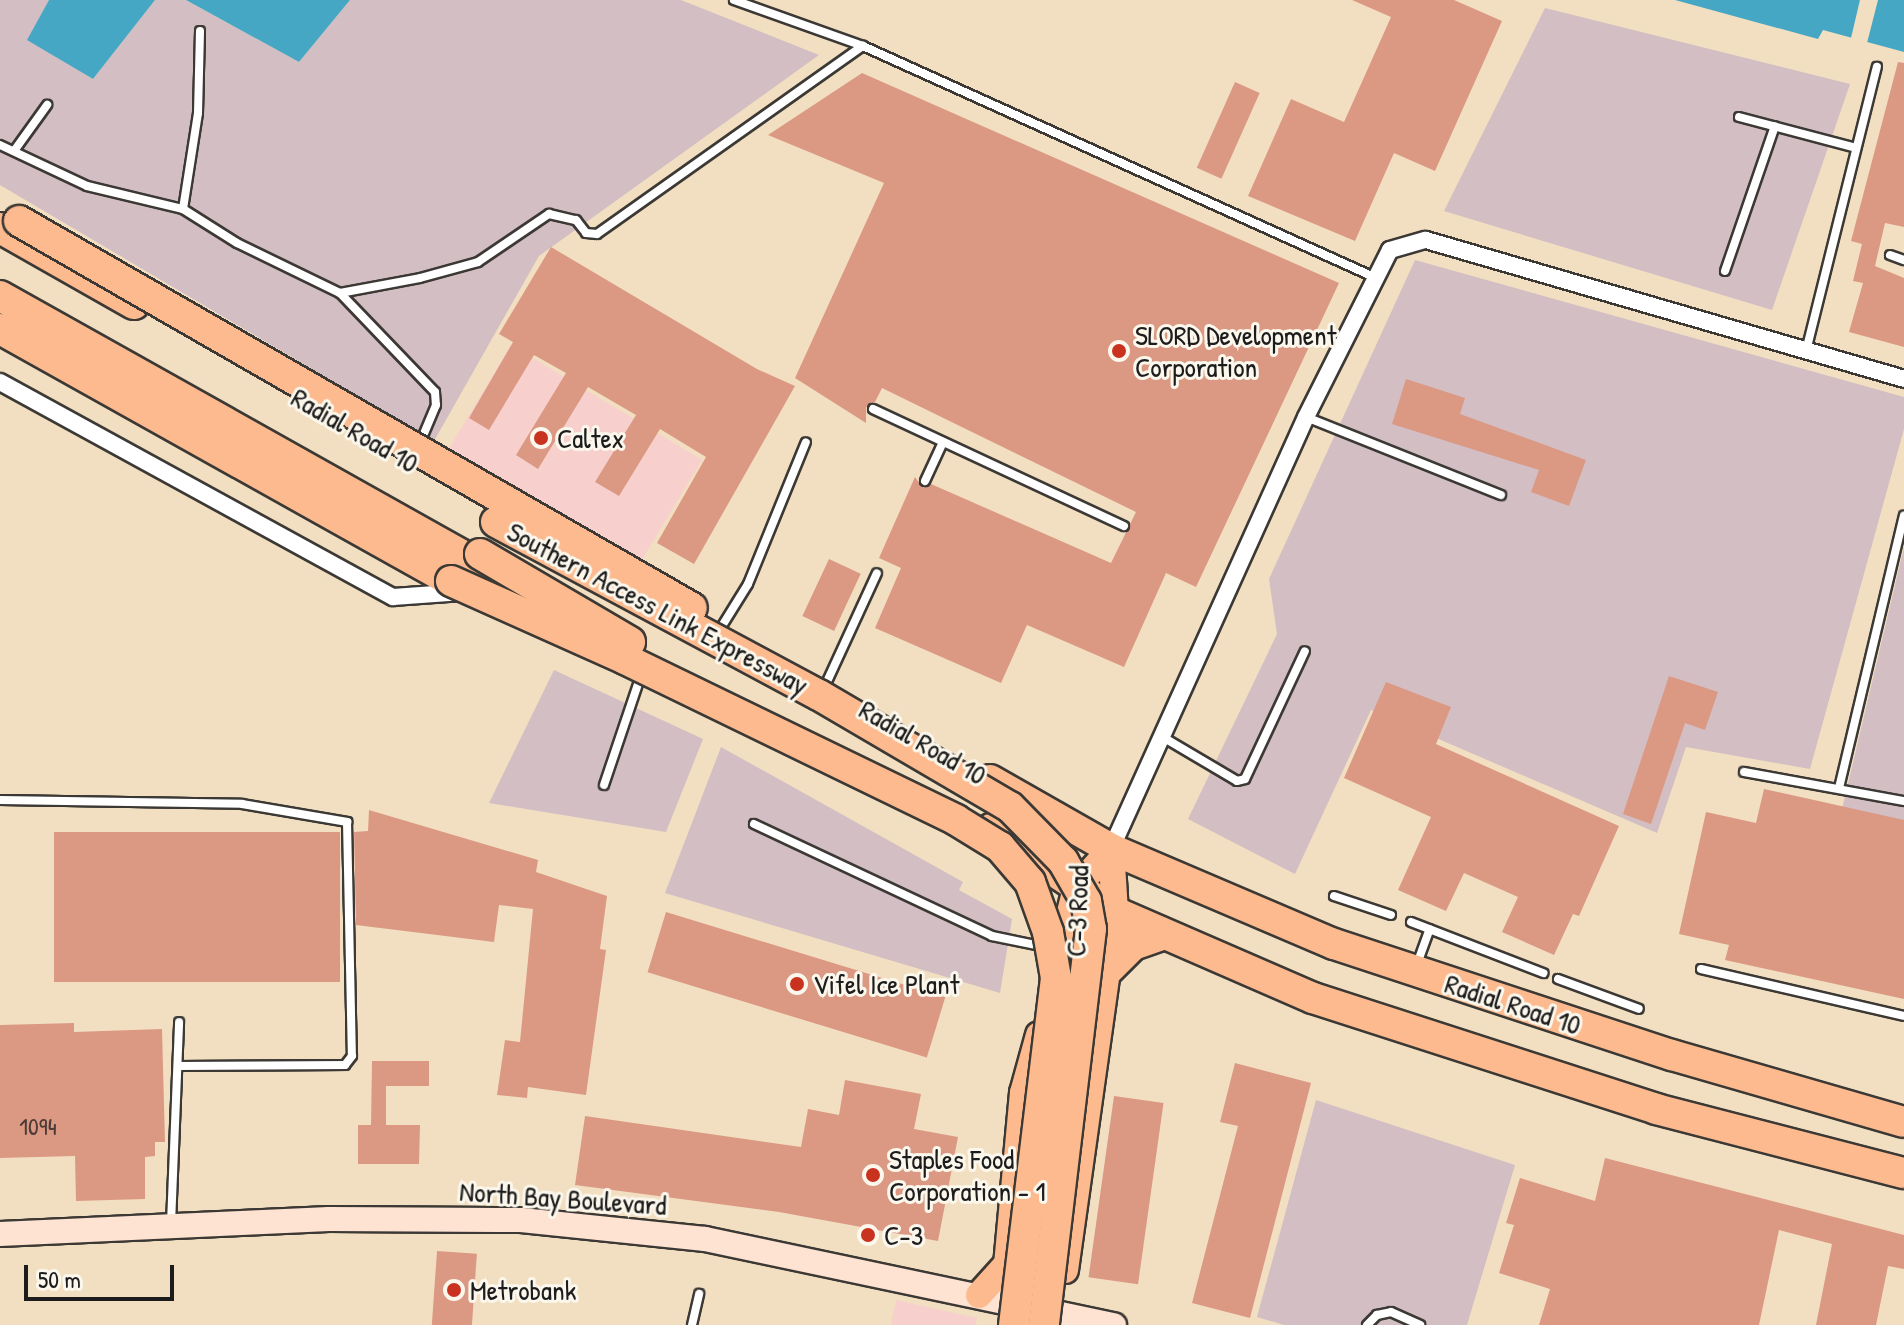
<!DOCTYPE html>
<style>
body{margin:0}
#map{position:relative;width:1904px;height:1325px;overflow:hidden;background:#f2dfc1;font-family:"Patrick Hand",sans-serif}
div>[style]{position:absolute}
.built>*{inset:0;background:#f7d0cd;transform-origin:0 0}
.industrial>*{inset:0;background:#d2bec3}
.water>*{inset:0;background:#46a7c5}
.pier>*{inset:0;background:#f2dfc1}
.building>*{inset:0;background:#db9983;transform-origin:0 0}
.roads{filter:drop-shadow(2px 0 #3c3935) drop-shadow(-2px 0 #3c3935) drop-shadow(0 2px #3c3935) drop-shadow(0 -2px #3c3935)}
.lane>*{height:8px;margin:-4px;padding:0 4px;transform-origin:4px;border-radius:4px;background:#fff}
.street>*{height:16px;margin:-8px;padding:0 8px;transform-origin:8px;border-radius:8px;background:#fff}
.secondary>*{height:24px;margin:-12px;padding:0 12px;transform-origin:12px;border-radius:12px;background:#fee3d2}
.primary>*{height:26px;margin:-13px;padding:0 13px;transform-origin:13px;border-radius:13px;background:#fcba8e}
.highway>*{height:30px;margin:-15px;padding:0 15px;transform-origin:15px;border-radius:15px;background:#fcba8e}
.bridges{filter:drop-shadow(2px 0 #3c3935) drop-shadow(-2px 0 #3c3935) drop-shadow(0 2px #3c3935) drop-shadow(0 -2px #3c3935)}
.highway-bridge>*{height:30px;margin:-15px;padding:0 15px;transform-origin:15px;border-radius:15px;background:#fcba8e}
.dots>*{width:22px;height:22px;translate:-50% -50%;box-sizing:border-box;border:4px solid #fbf7ec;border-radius:50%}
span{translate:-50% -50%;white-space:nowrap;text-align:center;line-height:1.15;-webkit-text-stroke:6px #fbf7ec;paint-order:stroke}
.number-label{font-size:24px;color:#4c3b36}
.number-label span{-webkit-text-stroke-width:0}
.poi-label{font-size:28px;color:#1c1c1c}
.left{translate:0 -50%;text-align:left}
.street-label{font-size:28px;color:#1c1c1c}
.scale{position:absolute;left:24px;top:1265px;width:150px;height:36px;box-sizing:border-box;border:4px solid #1c1c1c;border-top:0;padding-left:10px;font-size:24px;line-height:28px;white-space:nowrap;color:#1c1c1c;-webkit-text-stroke:6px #fbf7ec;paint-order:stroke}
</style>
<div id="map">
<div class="built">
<div style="left:511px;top:345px;width:223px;height:135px;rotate:31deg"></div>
<div style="clip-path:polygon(896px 1300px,977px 1318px,976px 1325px,891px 1325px)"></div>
</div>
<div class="industrial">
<div style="clip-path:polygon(0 0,49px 0,28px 40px,93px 79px,155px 0,186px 0,299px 62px,350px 0,681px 0,819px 55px,539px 256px,434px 441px,0 185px)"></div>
<div style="clip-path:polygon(1545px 8px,1850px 84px,1772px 310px,1444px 211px)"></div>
<div style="clip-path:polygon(1415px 260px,1904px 397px,1904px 429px,1810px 769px,1686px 747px,1657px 833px,1371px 710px,1295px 874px,1188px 819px,1277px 634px,1269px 579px)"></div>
<div style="clip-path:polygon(1904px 547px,1904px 880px,1829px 864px)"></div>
<div style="clip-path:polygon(554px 670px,703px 739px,666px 832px,489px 803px)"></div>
<div style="clip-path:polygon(721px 747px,963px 882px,959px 890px,1012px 919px,1000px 993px,665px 893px)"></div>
<div style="clip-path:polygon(1316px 1100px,1515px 1165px,1467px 1325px,1284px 1325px,1257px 1317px)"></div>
</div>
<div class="water">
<div style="clip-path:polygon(49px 0,155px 0,93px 79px,27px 40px)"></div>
<div style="clip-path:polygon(186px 0,350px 0,299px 62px)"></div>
<div style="clip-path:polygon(1675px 0,1904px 0,1904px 52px,1823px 30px,1818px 39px)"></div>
</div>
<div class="pier">
<div style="clip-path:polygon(1860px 0,1878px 0,1867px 43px,1851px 38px)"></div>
</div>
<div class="building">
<div style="clip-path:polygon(1352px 0,1454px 0,1502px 21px,1435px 171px,1394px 153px,1355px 241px,1248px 196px,1291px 99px,1344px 122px,1391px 17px)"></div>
<div style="clip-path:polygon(1898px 62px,1904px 63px,1904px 227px,1885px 223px,1875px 266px,1904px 278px,1904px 347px,1849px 332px,1863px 283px,1853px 281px,1862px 244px,1851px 241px)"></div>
<div style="clip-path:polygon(862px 73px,1339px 283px,1196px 587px,1166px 573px,1124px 667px,1027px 625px,1001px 683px,875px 628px,901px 568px,879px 558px,915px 477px,923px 488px,931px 484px,1111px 563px,1136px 512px,882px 388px,875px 402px,866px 407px,866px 423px,795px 378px,884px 183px,768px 135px)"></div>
<div style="left:1235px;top:82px;width:27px;height:94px;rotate:24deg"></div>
<div style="clip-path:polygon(551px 247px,757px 369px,795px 386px,694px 564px,657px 543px,706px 457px,660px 429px,619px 496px,595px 482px,636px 415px,588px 387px,538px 469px,516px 455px,566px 373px,534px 355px,489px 430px,469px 418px,513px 342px,499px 334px)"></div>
<div style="clip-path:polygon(1406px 379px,1465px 398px,1460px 414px,1586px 460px,1569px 506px,1531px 492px,1539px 470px,1392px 424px)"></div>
<div style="left:829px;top:559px;width:35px;height:63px;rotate:25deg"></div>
<div style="clip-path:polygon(1669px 676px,1718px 692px,1705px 730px,1685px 723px,1651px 824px,1623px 814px)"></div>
<div style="clip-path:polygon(1386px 682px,1451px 707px,1436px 744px,1619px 826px,1579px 916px,1573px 914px,1554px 955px,1502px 932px,1518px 897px,1464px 873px,1446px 911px,1398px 890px,1431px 817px,1344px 778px)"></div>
<div style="clip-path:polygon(1764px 789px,1904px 820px,1904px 999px,1725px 960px,1729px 945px,1679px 934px,1706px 812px,1756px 823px)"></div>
<div style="clip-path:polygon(369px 810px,538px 860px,536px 872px,607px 896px,600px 949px,606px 950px,586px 1095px,528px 1087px,527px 1098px,497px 1095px,505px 1040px,520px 1042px,533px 909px,499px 905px,494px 942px,356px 925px,354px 832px,368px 831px)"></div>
<div style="left:340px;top:832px;width:150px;height:286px;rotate:90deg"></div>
<div style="left:666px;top:912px;width:292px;height:63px;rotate:17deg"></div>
<div style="clip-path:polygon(74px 1023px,74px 1032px,162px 1029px,165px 1142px,155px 1142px,155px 1156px,145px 1157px,145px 1199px,76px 1201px,75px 1156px,0 1158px,0 1025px)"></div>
<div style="clip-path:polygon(372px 1061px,429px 1061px,429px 1086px,386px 1086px,386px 1125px,420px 1125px,419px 1164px,358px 1164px,358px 1125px,371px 1125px)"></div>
<div style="clip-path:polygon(1235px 1063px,1311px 1083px,1250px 1318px,1192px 1303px,1238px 1126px,1220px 1122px)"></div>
<div style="clip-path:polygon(845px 1080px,921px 1094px,914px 1129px,958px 1137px,938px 1241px,779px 1212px,575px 1185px,585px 1116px,801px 1147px,808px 1109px,839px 1115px)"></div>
<div style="left:1114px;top:1096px;width:50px;height:183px;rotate:8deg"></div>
<div style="clip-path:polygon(1605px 1158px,1904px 1235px,1904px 1269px,1888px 1266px,1876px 1325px,1816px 1325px,1832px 1244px,1779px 1230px,1759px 1325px,1539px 1325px,1550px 1289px,1499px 1273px,1514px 1225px,1506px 1223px,1520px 1178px,1595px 1201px)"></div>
<div style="left:437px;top:1251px;width:40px;height:74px;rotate:4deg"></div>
</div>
<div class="roads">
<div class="lane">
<div style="left:863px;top:46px;width:561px;rotate:24.33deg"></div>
<div style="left:1739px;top:117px;width:121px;rotate:14.8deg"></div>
<div style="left:0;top:145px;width:96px;rotate:25.2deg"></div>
<div style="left:87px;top:186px;width:99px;rotate:13.5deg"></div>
<div style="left:183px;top:209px;width:64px;rotate:32.2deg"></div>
<div style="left:237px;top:243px;width:114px;rotate:25.9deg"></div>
<div style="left:340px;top:293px;width:81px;rotate:-10.6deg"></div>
<div style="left:420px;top:278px;width:60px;rotate:-15.4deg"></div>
<div style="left:478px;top:262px;width:86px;rotate:-34.1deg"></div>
<div style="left:549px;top:214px;width:28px;rotate:13deg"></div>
<div style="left:576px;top:220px;width:16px;rotate:52deg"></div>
<div style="left:586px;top:233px;width:11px;rotate:5deg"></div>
<div style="left:597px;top:234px;width:326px;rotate:-35.3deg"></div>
<div style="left:863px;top:46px;width:137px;rotate:-160.4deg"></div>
<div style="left:14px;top:151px;width:57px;rotate:-54.3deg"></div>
<div style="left:183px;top:209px;width:97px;rotate:-81.1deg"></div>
<div style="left:198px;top:113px;width:82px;rotate:-88.6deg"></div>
<div style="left:1890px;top:255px;width:15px;rotate:20deg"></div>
<div style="left:1725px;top:271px;width:153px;rotate:-71deg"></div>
<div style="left:340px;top:293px;width:137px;rotate:46.2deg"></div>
<div style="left:435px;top:392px;width:13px;rotate:86deg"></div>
<div style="left:436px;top:405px;width:41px;rotate:112.8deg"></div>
<div style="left:1806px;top:351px;width:293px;rotate:-76deg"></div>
<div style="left:873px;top:409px;width:277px;rotate:25deg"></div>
<div style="left:1306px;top:417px;width:210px;rotate:21.8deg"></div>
<div style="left:925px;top:481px;width:43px;rotate:-65.2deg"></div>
<div style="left:722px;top:626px;width:49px;rotate:-58.2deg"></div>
<div style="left:748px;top:584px;width:153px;rotate:-67.8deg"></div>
<div style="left:825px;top:686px;width:124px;rotate:-65.3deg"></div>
<div style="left:1161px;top:736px;width:88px;rotate:30.6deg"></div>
<div style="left:1237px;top:781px;width:8px;rotate:-14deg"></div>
<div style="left:1245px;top:779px;width:141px;rotate:-64.9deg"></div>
<div style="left:1744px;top:772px;width:163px;rotate:10.3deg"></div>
<div style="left:604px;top:785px;width:119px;rotate:-71.4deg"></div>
<div style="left:1839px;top:788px;width:280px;rotate:-76.6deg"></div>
<div style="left:0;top:800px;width:242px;rotate:0.9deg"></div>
<div style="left:242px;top:804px;width:107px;rotate:9.7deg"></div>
<div style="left:347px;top:822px;width:234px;rotate:88.8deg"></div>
<div style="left:352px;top:1056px;width:11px;rotate:128deg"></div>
<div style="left:345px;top:1065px;width:164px;rotate:179.7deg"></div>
<div style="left:754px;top:824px;width:263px;rotate:25.2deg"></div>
<div style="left:992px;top:936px;width:54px;rotate:11.7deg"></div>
<div style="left:1334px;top:896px;width:60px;rotate:18.4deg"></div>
<div style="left:1411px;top:922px;width:142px;rotate:21.1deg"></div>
<div style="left:1417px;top:964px;width:37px;rotate:-70deg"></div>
<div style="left:1701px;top:969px;width:208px;rotate:13deg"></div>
<div style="left:1558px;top:979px;width:86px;rotate:20.3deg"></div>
<div style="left:171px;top:1224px;width:202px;rotate:-87.7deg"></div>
<div style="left:692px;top:1325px;width:32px;rotate:-77deg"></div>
<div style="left:1367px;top:1325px;width:14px;rotate:-45deg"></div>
<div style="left:1377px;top:1315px;width:14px;rotate:-12deg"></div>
<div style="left:1391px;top:1312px;width:32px;rotate:24deg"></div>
</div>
<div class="street">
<div style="left:0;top:382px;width:448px;rotate:28.7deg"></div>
<div style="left:393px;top:597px;width:70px;rotate:-4.1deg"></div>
<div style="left:1111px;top:849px;width:474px;rotate:-65.7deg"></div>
<div style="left:1306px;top:417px;width:187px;rotate:-63.3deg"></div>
<div style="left:1390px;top:250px;width:37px;rotate:-16deg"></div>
<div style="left:1426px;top:240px;width:498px;rotate:16.2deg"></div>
</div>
<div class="secondary">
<div style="left:0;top:1234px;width:329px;rotate:-2.6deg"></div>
<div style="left:329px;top:1219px;width:192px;rotate:0.3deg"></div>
<div style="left:521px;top:1220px;width:185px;rotate:5.9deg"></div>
<div style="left:705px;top:1239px;width:418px;rotate:11.9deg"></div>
</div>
<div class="primary">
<div style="left:1056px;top:970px;width:84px;rotate:-76.3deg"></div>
<div style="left:1076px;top:888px;width:52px;rotate:-48.1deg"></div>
<div style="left:1007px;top:1265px;width:173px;rotate:-84.7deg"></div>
<div style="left:1023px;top:1093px;width:60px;rotate:-74.6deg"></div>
<div style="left:1065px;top:1270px;width:361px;rotate:-82deg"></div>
<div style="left:1115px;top:912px;width:63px;rotate:-93.6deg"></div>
<div style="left:979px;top:1295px;width:42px;rotate:-47.9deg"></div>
</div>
<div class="highway">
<div style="left:0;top:228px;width:154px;rotate:29.6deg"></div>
<div style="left:0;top:296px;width:574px;rotate:29.29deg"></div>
<div style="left:0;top:329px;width:517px;rotate:29.19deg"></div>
<div style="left:990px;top:780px;width:139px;rotate:29.7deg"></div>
<div style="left:1111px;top:849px;width:242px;rotate:23.1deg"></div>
<div style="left:1334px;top:944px;width:356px;rotate:18.2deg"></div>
<div style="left:1672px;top:1055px;width:241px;rotate:16.1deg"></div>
<div style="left:991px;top:829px;width:149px;rotate:33.8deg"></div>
<div style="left:1115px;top:912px;width:216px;rotate:23.5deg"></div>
<div style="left:1313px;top:998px;width:361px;rotate:17.9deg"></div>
<div style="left:1656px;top:1109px;width:256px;rotate:14.5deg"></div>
<div style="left:1106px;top:972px;width:38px;rotate:-45deg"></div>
<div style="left:1133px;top:945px;width:31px;rotate:-19deg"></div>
</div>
</div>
<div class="bridges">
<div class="highway-bridge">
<div style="left:19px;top:221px;width:776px;rotate:29.9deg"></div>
<div style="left:496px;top:522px;width:366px;rotate:28.2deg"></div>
<div style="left:819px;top:695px;width:221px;rotate:30.4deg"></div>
<div style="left:1010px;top:807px;width:76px;rotate:45.5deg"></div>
<div style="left:1063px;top:861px;width:46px;rotate:60.1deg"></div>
<div style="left:1086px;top:901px;width:28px;rotate:80deg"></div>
<div style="left:1091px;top:929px;width:399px;rotate:96.8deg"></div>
<div style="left:480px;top:554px;width:174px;rotate:30.4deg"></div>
<div style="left:451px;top:581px;width:191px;rotate:24.1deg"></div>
<div style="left:625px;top:659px;width:368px;rotate:25.9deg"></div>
<div style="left:956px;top:820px;width:52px;rotate:31.5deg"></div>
<div style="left:1000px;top:847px;width:46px;rotate:49.4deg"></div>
<div style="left:1030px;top:882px;width:53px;rotate:70.2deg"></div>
<div style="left:1048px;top:932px;width:47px;rotate:80.1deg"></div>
<div style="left:1056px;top:978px;width:350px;rotate:96.9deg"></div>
</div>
</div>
<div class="dots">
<div style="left:1119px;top:351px;background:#c8321e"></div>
<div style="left:541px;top:438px;background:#c8321e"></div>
<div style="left:797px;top:984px;background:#c8321e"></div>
<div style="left:873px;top:1175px;background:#c8321e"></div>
<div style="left:868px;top:1235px;background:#c8321e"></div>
<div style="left:454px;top:1290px;background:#c8321e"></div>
</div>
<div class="number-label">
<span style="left:38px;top:1127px">1094</span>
</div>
<div class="poi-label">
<span class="left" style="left:1135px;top:351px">SLORD Development<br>Corporation</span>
<span class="left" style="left:557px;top:438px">Caltex</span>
<span class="left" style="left:813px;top:984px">Vifel Ice Plant</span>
<span class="left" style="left:889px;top:1175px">Staples Food<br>Corporation - 1</span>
<span class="left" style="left:884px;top:1235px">C-3</span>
<span class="left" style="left:470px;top:1290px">Metrobank</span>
</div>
<div class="street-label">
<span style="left:355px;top:430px;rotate:30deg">Radial Road 10</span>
<span style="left:658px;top:608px;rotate:28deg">Southern Access Link Expressway</span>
<span style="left:923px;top:742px;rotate:30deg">Radial Road 10</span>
<span style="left:1077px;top:911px;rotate:-88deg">C-3 Road</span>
<span style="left:1513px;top:1004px;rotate:18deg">Radial Road 10</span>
<span style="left:563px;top:1198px;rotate:4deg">North Bay Boulevard</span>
</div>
<div class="scale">50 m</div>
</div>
